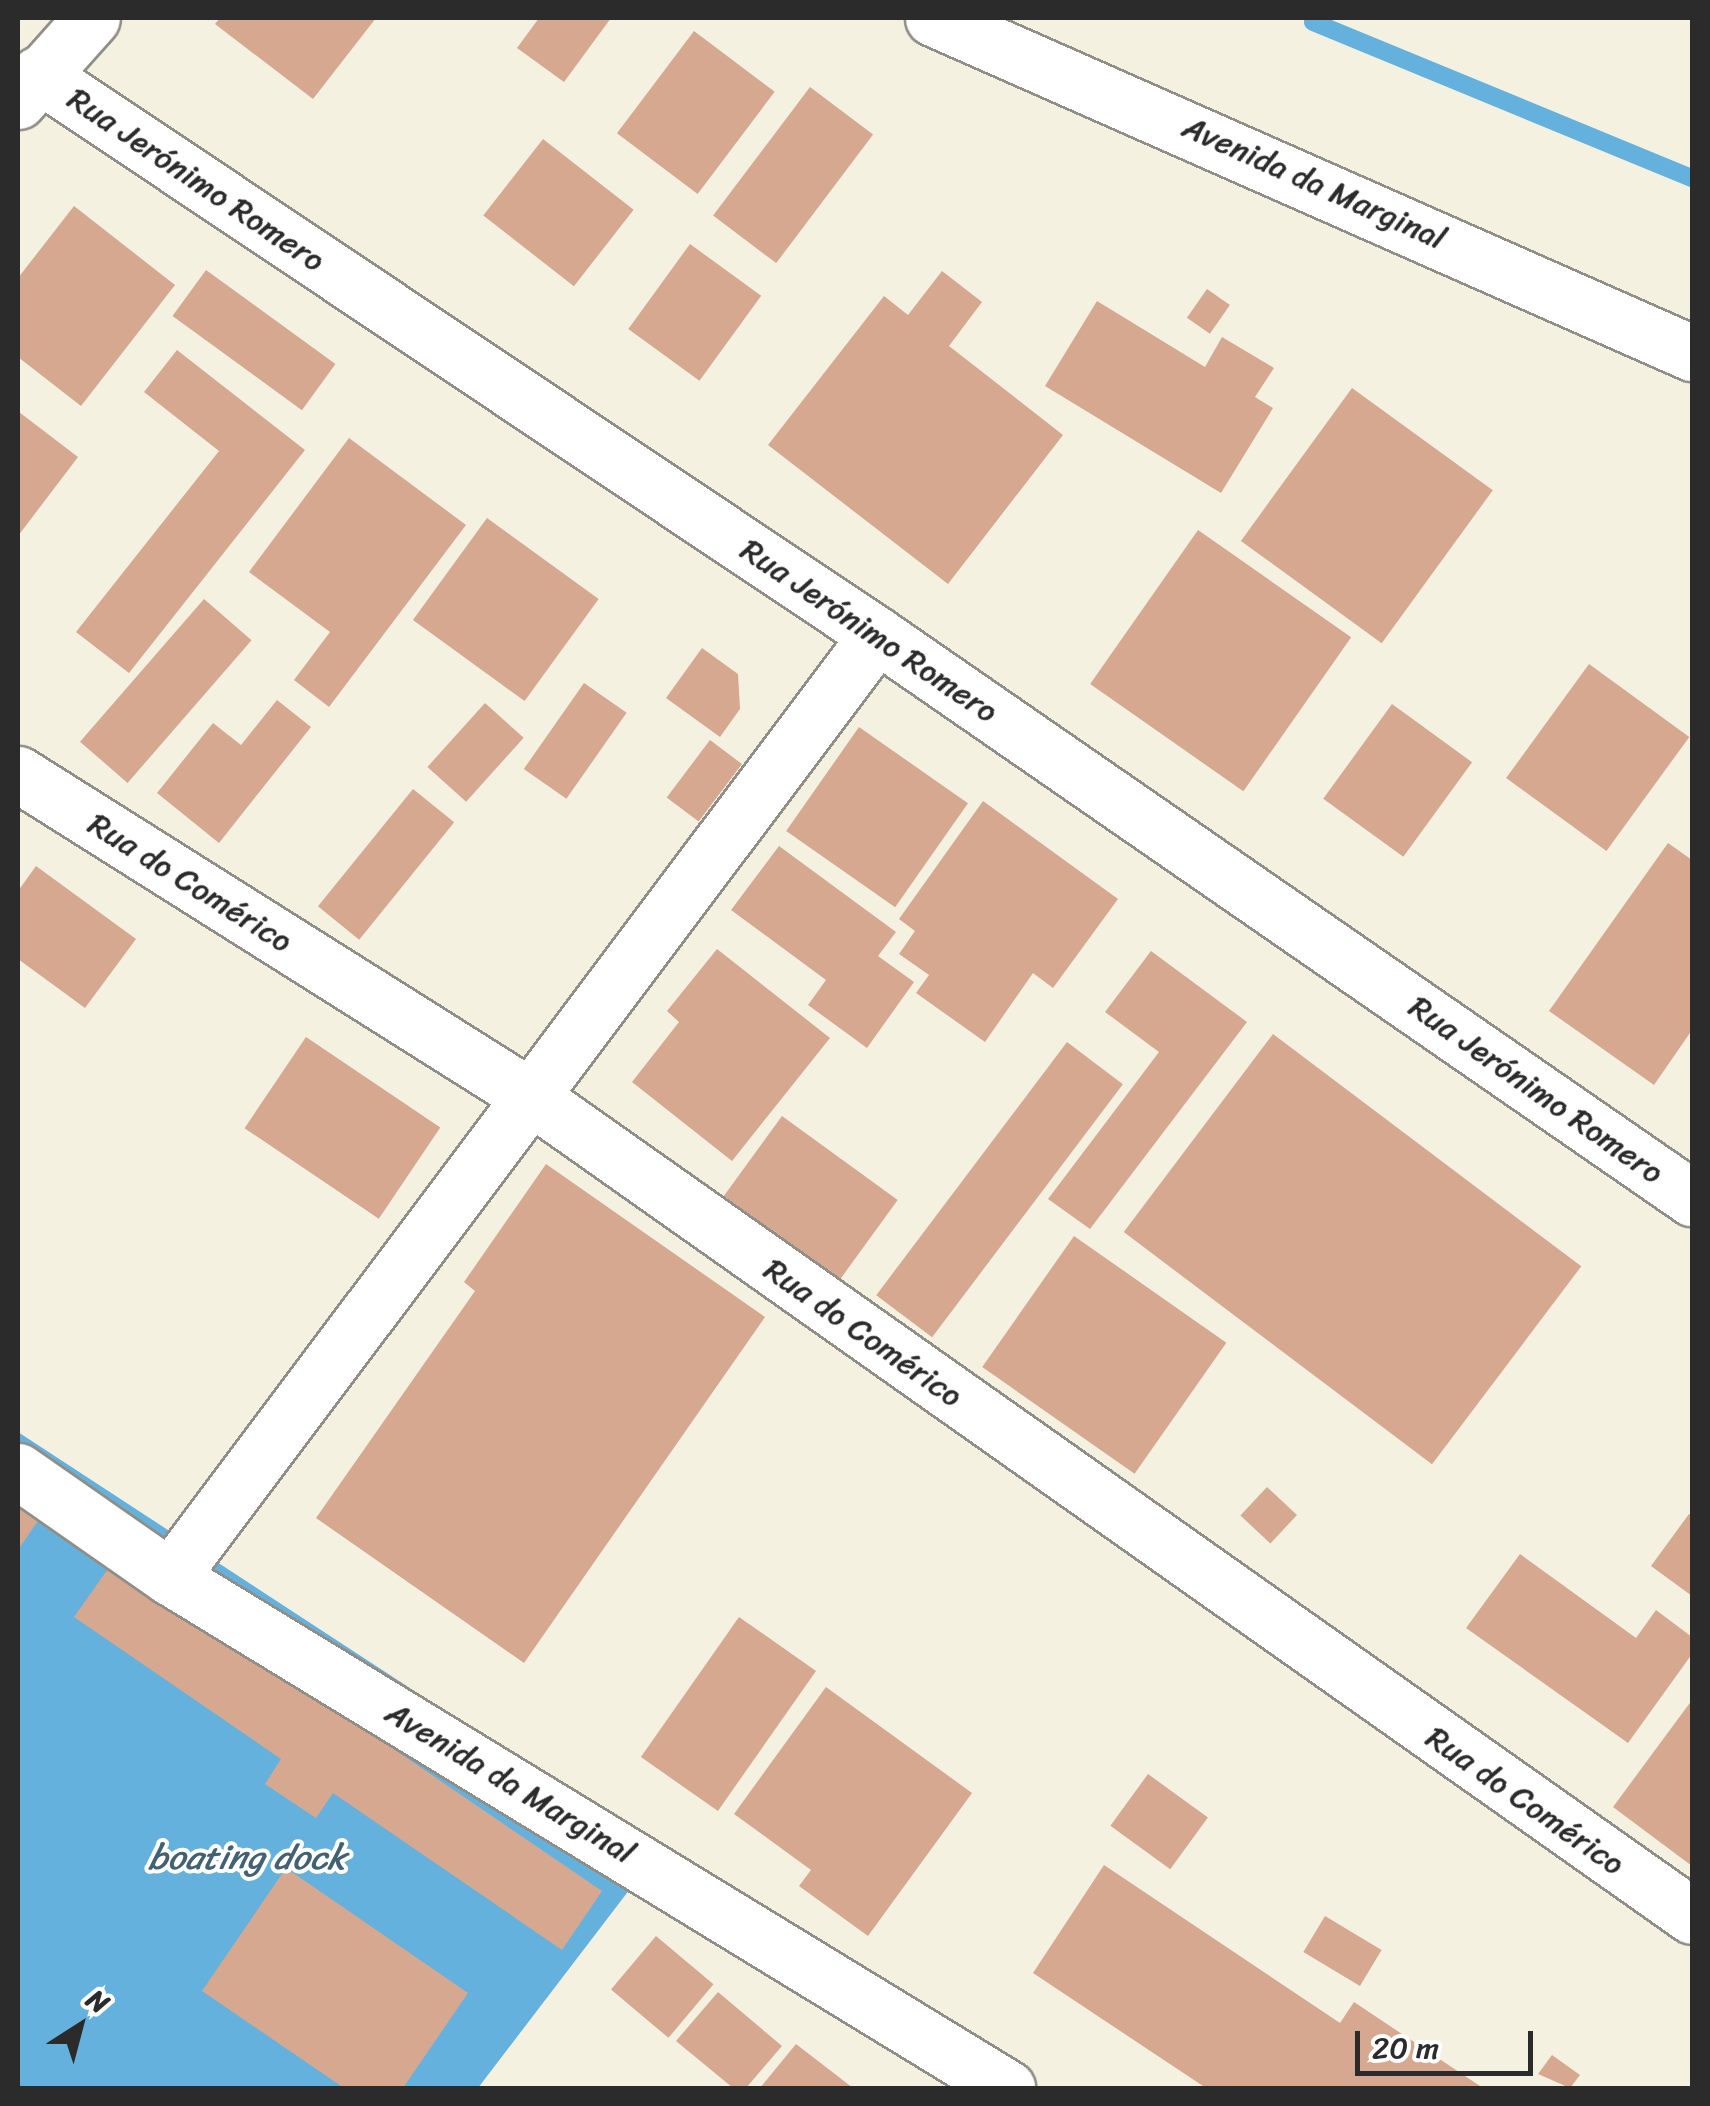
<!DOCTYPE html>
<meta charset="utf-8">
<style>
body{margin:0}
#map{position:relative;width:1710px;height:2106px;overflow:hidden;background:#f4f1e0;font-family:Sriracha,sans-serif}
div>[style]{position:absolute}
.water>*{inset:0;background:#65b1de}
.stream>*{height:18px;margin:-9px;padding:0 9px;transform-origin:9px;border-radius:9px;background:#65b1de}
.building>*{inset:0;background:#d6a890;transform-origin:0 0}
.roads{filter:drop-shadow(2px 0 #908e86) drop-shadow(-2px 0 #908e86) drop-shadow(0 2px #908e86) drop-shadow(0 -2px #908e86)}
.street>*{height:55px;margin:-27.5px;padding:0 27.5px;transform-origin:27.5px;border-radius:27.5px;background:#fff}
.secondary>*{height:55px;margin:-27.5px;padding:0 27.5px;transform-origin:27.5px;border-radius:27.5px;background:#fff}
span{translate:-50% -50%;white-space:nowrap;text-align:center;line-height:1.15;-webkit-text-stroke:8px #fff;paint-order:stroke}
.street-label{font-size:32px;color:#2b2b2b}
.water-label{font-size:35px;color:#426173;font-style:italic}
.frame{position:absolute;inset:0;border:20px solid #2b2b2b;pointer-events:none}
.north{position:absolute;left:30px;top:1976px;width:100px;height:100px;-webkit-text-stroke:8px #fff;paint-order:stroke;rotate:36deg;font-size:28px;font-weight:700;line-height:40px;text-align:center;color:#2b2b2b}
.north::after{content:'';display:block;margin:auto;width:35px;height:45px;background:#2b2b2b;clip-path:polygon(50% 0,100% 100%,50% 72%,0 100%)}
.scale{position:absolute;left:1355px;top:2031px;width:178px;height:45px;box-sizing:border-box;border:5px solid #2b2b2b;border-top:0;padding-left:12px;font-size:30px;line-height:35px;white-space:nowrap;color:#2b2b2b;-webkit-text-stroke:8px #fff;paint-order:stroke}
</style>
<div id="map">
<div class="water">
<div style="clip-path:polygon(18px 1432px,659px 1851px,478px 2088px,18px 2088px)"></div>
</div>
<div class="stream">
<div style="left:1313px;top:22px;width:410px;rotate:22.4deg"></div>
</div>
<div class="building">
<div style="clip-path:polygon(220px 18px,376px 18px,313px 99px,215px 24px)"></div>
<div style="clip-path:polygon(539px 18px,611px 18px,564px 82px,517px 48px)"></div>
<div style="left:694px;top:31px;width:101px;height:128px;rotate:37deg"></div>
<div style="left:810px;top:87px;width:79px;height:161px;rotate:37deg"></div>
<div style="left:543px;top:139px;width:115px;height:97px;rotate:38deg"></div>
<div style="clip-path:polygon(74px 206px,175px 285px,81px 406px,18px 357px,18px 278px)"></div>
<div style="left:690px;top:244px;width:88px;height:105px;rotate:36deg"></div>
<div style="left:206px;top:270px;width:160px;height:57px;rotate:36deg"></div>
<div style="clip-path:polygon(942px 271px,982px 302px,949px 346px,1063px 435px,948px 584px,768px 445px,884px 296px,908px 315px)"></div>
<div style="left:1207px;top:289px;width:28px;height:35px;rotate:35deg"></div>
<div style="clip-path:polygon(1097px 301px,1205px 367px,1222px 337px,1274px 368px,1255px 397px,1273px 408px,1221px 493px,1045px 386px)"></div>
<div style="clip-path:polygon(177px 350px,305px 450px,129px 673px,76px 632px,219px 451px,144px 392px)"></div>
<div style="left:1352px;top:388px;width:174px;height:189px;rotate:36deg"></div>
<div style="clip-path:polygon(19px 412px,78px 457px,18px 536px,18px 415px)"></div>
<div style="clip-path:polygon(349px 438px,466px 525px,329px 707px,294px 680px,330px 632px,249px 572px)"></div>
<div style="left:487px;top:518px;width:138px;height:126px;rotate:36deg"></div>
<div style="left:1198px;top:530px;width:187px;height:188px;rotate:35deg"></div>
<div style="left:204px;top:599px;width:63px;height:189px;rotate:41deg"></div>
<div style="clip-path:polygon(702px 648px,738px 674px,740px 709px,720px 737px,666px 698px)"></div>
<div style="left:1589px;top:664px;width:124px;height:141px;rotate:36deg"></div>
<div style="left:584px;top:683px;width:52px;height:105px;rotate:35deg"></div>
<div style="clip-path:polygon(277px 700px,311px 727px,219px 843px,157px 793px,213px 723px,241px 745px)"></div>
<div style="left:485px;top:703px;width:52px;height:86px;rotate:42deg"></div>
<div style="left:1392px;top:704px;width:99px;height:117px;rotate:36deg"></div>
<div style="left:859px;top:727px;width:133px;height:127px;rotate:35deg"></div>
<div style="left:710px;top:740px;width:40px;height:72px;rotate:37deg"></div>
<div style="left:413px;top:789px;width:53px;height:151px;rotate:39deg"></div>
<div style="clip-path:polygon(983px 801px,1118px 899px,1053px 988px,1033px 973px,985px 1042px,916px 993px,929px 975px,899px 954px,915px 931px,899px 919px)"></div>
<div style="clip-path:polygon(1668px 843px,1692px 860px,1692px 1030px,1654px 1085px,1549px 1011px)"></div>
<div style="clip-path:polygon(779px 846px,896px 932px,878px 956px,914px 982px,867px 1048px,808px 1005px,826px 980px,731px 910px)"></div>
<div style="clip-path:polygon(36px 866px,136px 939px,85px 1008px,18px 959px,18px 891px)"></div>
<div style="clip-path:polygon(717px 949px,830px 1038px,732px 1161px,632px 1082px,679px 1022px,667px 1011px)"></div>
<div style="clip-path:polygon(1151px 951px,1247px 1022px,1090px 1229px,1048px 1199px,1159px 1052px,1105px 1012px)"></div>
<div style="left:1273px;top:1034px;width:386px;height:248px;rotate:37deg"></div>
<div style="left:306px;top:1037px;width:162px;height:110px;rotate:34deg"></div>
<div style="left:1067px;top:1042px;width:70px;height:317px;rotate:37deg"></div>
<div style="left:782px;top:1116px;width:143px;height:99px;rotate:36deg"></div>
<div style="clip-path:polygon(546px 1164px,765px 1317px,524px 1663px,316px 1518px,475px 1291px,464px 1282px)"></div>
<div style="left:1074px;top:1236px;width:186px;height:160px;rotate:35deg"></div>
<div style="clip-path:polygon(18px 1482px,49px 1505px,18px 1550px)"></div>
<div style="left:1267px;top:1487px;width:41px;height:39px;rotate:43deg"></div>
<div style="clip-path:polygon(1689px 1514px,1692px 1516px,1692px 1596px,1651px 1566px)"></div>
<div style="clip-path:polygon(1520px 1554px,1636px 1638px,1656px 1610px,1692px 1637px,1692px 1654px,1628px 1743px,1466px 1628px)"></div>
<div style="clip-path:polygon(115px 1559px,602px 1891px,562px 1950px,333px 1793px,316px 1818px,265px 1784px,281px 1759px,74px 1617px)"></div>
<div style="left:739px;top:1617px;width:94px;height:171px;rotate:35deg"></div>
<div style="clip-path:polygon(826px 1687px,972px 1793px,868px 1936px,799px 1886px,811px 1870px,734px 1814px)"></div>
<div style="clip-path:polygon(1692px 1700px,1692px 1866px,1613px 1807px)"></div>
<div style="left:1148px;top:1774px;width:74px;height:64px;rotate:36deg"></div>
<div style="clip-path:polygon(1104px 1865px,1340px 2023px,1354px 2002px,1483px 2088px,1206px 2088px,1033px 1973px)"></div>
<div style="clip-path:polygon(286px 1868px,468px 1993px,403px 2088px,344px 2088px,202px 1991px)"></div>
<div style="left:1325px;top:1916px;width:66px;height:42px;rotate:31deg"></div>
<div style="left:656px;top:1936px;width:75px;height:70px;rotate:40deg"></div>
<div style="clip-path:polygon(718px 1992px,782px 2046px,746px 2088px,733px 2088px,676px 2041px)"></div>
<div style="clip-path:polygon(796px 2044px,853px 2088px,760px 2088px)"></div>
<div style="clip-path:polygon(1552px 2055px,1580px 2075px,1570px 2088px,1538px 2074px)"></div>
</div>
<div class="roads">
<div class="street">
<div style="left:38px;top:74px;width:1009px;rotate:33.77deg"></div>
<div style="left:877px;top:635px;width:991px;rotate:34.64deg"></div>
<div style="left:18px;top:774px;width:610px;rotate:32.2deg"></div>
<div style="left:534px;top:1099px;width:1417px;rotate:35.2deg"></div>
<div style="left:170px;top:1577px;width:1178px;rotate:-53.11deg"></div>
</div>
<div class="secondary">
<div style="left:933px;top:18px;width:830px;rotate:23.82deg"></div>
<div style="left:18px;top:101px;width:111px;rotate:-48.3deg"></div>
<div style="left:18px;top:1471px;width:185px;rotate:34.9deg"></div>
<div style="left:170px;top:1577px;width:981px;rotate:31.4deg"></div>
</div>
</div>
<div class="street-label">
<span style="left:196px;top:180px;rotate:34deg">Rua Jerónimo Romero</span>
<span style="left:1314px;top:183px;rotate:24deg">Avenida da Marginal</span>
<span style="left:869px;top:631px;rotate:34deg">Rua Jerónimo Romero</span>
<span style="left:190px;top:883px;rotate:32deg">Rua do Comérico</span>
<span style="left:1536px;top:1090px;rotate:35deg">Rua Jerónimo Romero</span>
<span style="left:863px;top:1333px;rotate:35deg">Rua do Comérico</span>
<span style="left:510px;top:1783px;rotate:31deg">Avenida da Marginal</span>
<span style="left:1525px;top:1801px;rotate:35deg">Rua do Comérico</span>
</div>
<div class="water-label">
<span style="left:247px;top:1857px">boating dock</span>
</div>
<div class="frame"></div>
<div class="north">N</div>
<div class="scale">20 m</div>
</div>
